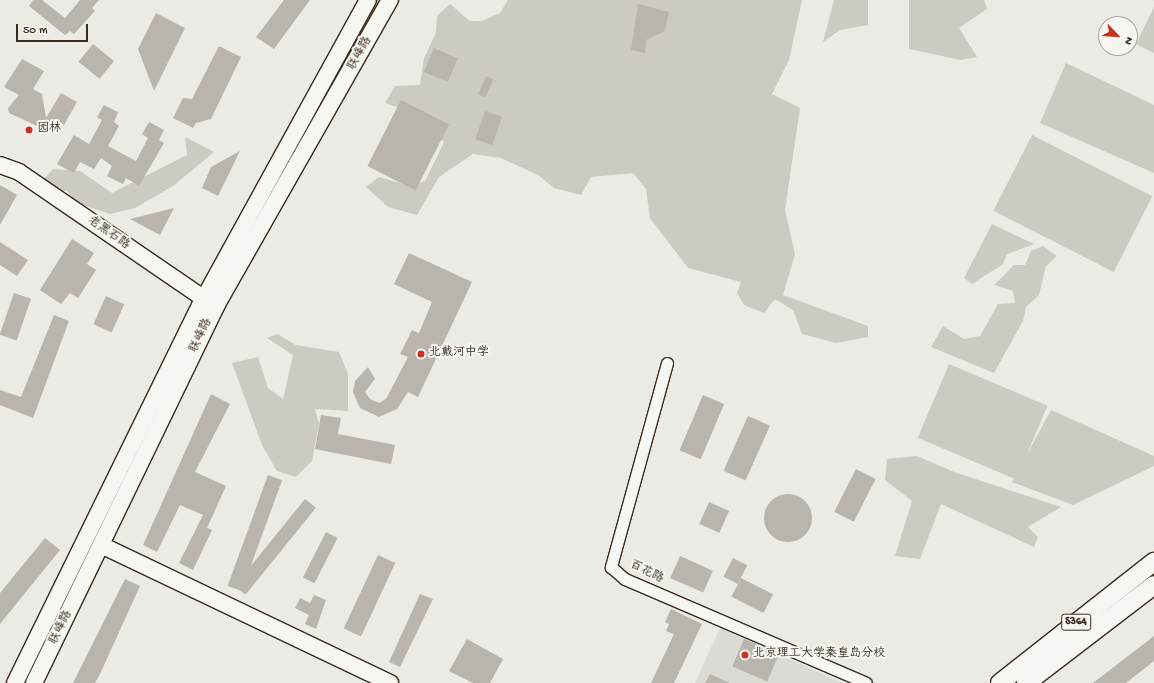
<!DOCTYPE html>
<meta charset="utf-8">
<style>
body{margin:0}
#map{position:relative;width:1154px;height:683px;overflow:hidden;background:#ebeae5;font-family:"Gochi Hand","LXGW WenKai TC",sans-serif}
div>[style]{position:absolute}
.built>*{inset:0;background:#dcdad4}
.green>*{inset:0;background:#cdcac4;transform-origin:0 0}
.building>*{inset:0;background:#bab4ae;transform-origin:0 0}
.round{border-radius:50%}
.roads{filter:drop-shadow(1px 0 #3b2a1e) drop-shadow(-1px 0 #3b2a1e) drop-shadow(0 1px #3b2a1e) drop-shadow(0 -1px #3b2a1e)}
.street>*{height:11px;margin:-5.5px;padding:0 5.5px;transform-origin:5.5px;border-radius:5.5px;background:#f6f6f2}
.secondary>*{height:16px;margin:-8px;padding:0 8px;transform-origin:8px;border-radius:8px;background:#f6f6f2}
.primary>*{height:18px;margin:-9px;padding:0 9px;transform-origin:9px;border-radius:9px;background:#f6f6f2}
.dots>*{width:11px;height:11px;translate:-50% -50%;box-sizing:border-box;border:2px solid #f6f6f2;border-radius:50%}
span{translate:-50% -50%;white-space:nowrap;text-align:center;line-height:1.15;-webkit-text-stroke:4px #f6f6f2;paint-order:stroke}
.shield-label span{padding:1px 3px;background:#f6f6f2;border:1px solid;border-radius:3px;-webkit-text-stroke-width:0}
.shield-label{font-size:11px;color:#3b2a1e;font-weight:700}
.street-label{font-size:12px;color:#3b2a1e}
.poi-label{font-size:12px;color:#3b2a1e}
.left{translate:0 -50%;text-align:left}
.north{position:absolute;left:1098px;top:16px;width:40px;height:40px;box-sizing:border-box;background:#f6f6f2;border:1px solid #aba49d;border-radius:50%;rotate:115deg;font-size:11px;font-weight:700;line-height:16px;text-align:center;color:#3b2a1e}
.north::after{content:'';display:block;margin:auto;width:14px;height:18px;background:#c8321e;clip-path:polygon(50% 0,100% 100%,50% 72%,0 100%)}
.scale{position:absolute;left:16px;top:24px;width:72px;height:18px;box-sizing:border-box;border:2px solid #3b2a1e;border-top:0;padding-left:5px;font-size:12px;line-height:14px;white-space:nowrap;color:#3b2a1e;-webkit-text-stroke:3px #f6f6f2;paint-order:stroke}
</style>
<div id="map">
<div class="built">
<div style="clip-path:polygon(720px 628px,843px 683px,695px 683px)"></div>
</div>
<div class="green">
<div style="clip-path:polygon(373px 0,379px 0,377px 6px,301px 139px,297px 136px)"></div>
<div style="clip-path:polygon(508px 0,802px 0,789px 60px,772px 94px,800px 108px,785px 210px,795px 254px,783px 295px,868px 326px,868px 337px,836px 343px,802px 334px,793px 310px,775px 299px,764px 313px,744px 305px,737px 293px,741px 282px,688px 268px,650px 218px,646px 189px,633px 173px,591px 177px,581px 195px,554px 188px,538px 175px,501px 158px,473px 154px,439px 177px,417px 215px,388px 207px,366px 187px,379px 177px,411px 186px,425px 181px,444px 142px,406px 110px,385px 103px,395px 86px,420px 85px,424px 58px,436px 33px,437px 16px,450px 4px,470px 21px,482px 21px,500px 13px)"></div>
<div style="clip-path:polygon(834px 0,868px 0,868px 25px,840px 30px,823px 42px)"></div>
<div style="clip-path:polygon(909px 0,984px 0,987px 9px,959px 28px,977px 57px,961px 60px,909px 49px)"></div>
<div style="clip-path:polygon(1154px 7px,1154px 53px,1136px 44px)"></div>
<div style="clip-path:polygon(1066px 63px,1154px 105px,1154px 173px,1040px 123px)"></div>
<div style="left:1032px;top:135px;width:135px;height:85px;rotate:27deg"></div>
<div style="clip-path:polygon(185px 137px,214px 152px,173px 186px,135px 208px,110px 214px,77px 203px,67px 191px,53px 191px,42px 181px,53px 169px,80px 171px,112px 193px,187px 155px)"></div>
<div style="clip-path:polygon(992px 224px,1034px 244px,1007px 254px,1003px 264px,972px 284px,964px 278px)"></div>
<div style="clip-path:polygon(1043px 246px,1057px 256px,1046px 266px,1039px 295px,1026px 307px,1023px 321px,994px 373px,931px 347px,943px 326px,964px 339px,980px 336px,998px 304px,1015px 303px,1013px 291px,994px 285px,1014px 265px,1025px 265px,1031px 251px)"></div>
<div style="clip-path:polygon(277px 334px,296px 345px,339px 352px,348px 374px,348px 411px,315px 409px,319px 424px,312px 461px,296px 477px,277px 471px,262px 445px,232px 363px,258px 357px,268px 388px,283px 399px,293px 355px,267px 338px)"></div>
<div style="left:949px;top:364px;width:107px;height:80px;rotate:23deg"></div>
<div style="clip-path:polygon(1051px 410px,1154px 456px,1154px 466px,1073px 505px,1012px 482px)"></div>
<div style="clip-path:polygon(917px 456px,954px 472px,1061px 507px,1028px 527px,1038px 537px,1034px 547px,941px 504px,920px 559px,895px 556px,912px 501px,885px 480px,887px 459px)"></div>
</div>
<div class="building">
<div style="clip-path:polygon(33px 0,42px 0,65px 18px,80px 0,99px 0,92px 8px,95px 11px,74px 34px,70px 31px,65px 35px,29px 6px)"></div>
<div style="clip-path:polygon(284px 0,310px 0,274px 49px,256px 37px)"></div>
<div style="clip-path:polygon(638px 4px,669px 12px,665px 31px,646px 40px,645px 53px,631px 50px)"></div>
<div style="clip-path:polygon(156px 13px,185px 28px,154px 91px,138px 49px)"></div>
<div style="left:93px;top:44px;width:27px;height:23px;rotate:39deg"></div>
<div style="clip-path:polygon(219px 46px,241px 57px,211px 119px,196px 123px,193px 128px,173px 118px,183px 98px,192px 99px)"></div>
<div style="left:434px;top:48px;width:26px;height:26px;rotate:23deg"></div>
<div style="clip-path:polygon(22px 59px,44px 71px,33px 89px,42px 94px,46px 118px,61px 93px,77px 102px,64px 125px,55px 120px,48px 131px,9px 113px,8px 108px,19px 95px,4px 87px)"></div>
<div style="left:486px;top:76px;width:8px;height:20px;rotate:23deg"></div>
<div style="left:401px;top:100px;width:54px;height:74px;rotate:27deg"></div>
<div style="clip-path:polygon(104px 105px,118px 112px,114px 122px,119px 126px,108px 146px,136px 161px,148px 138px,142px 134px,149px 122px,164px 130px,159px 140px,164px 143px,139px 186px,126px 178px,123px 184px,107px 176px,112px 166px,101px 158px,94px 169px,80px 162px,74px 173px,57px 164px,74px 135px,89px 144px,102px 120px,97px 117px)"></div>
<div style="left:485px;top:111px;width:18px;height:30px;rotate:19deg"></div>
<div style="clip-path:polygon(240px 151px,218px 196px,202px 188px,211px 167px)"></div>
<div style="clip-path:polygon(0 185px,17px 195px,0 225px)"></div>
<div style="clip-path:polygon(174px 208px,160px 235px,130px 219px)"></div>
<div style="clip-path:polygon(72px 239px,94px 253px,87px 264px,96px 270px,78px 298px,70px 293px,61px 304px,40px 290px)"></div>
<div style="clip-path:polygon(0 242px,28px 260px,17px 276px,0 265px)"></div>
<div style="clip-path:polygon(409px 253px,472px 282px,418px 397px,408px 392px,397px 409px,379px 417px,360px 408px,353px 392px,355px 381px,368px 367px,375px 379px,365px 392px,370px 399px,379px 403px,386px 399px,408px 357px,400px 354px,412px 330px,419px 333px,432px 302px,394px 284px)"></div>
<div style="left:14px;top:293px;width:18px;height:44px;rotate:19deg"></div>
<div style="left:106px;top:296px;width:20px;height:31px;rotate:24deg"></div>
<div style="clip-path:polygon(54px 315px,69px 321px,33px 418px,0 405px,0 390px,21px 397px)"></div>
<div style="clip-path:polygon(211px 394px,230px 404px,195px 472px,226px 486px,207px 528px,212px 530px,193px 570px,179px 563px,203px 515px,180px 505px,157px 552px,143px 545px)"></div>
<div style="left:703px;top:395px;width:23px;height:60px;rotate:23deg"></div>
<div style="clip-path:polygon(321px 415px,341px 418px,338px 434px,395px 445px,391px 464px,315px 449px)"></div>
<div style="left:748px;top:416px;width:24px;height:60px;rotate:24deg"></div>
<div style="left:856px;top:469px;width:22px;height:48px;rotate:27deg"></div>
<div style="left:268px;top:475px;width:15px;height:118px;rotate:20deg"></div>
<div class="round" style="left:764px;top:494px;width:48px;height:48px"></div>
<div style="left:305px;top:499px;width:14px;height:112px;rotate:39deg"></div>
<div style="left:709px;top:502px;width:22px;height:24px;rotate:24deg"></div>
<div style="left:326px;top:532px;width:13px;height:51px;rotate:27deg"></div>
<div style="clip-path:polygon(45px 538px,60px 550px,0 624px,0 593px)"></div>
<div style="left:378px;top:555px;width:19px;height:81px;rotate:25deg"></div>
<div style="left:680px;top:556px;width:36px;height:24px;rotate:24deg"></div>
<div style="left:733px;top:558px;width:16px;height:21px;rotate:27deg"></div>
<div style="left:741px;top:578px;width:36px;height:21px;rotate:27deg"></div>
<div style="clip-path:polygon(125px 579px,140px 586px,100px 674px,95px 683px,73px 683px)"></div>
<div style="clip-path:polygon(420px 594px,433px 599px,400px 667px,389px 662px)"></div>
<div style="clip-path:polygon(314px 595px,326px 600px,316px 629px,305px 624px,309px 615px,295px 608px,300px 598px,310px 603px)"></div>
<div style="clip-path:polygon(671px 609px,702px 624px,674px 683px,651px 683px,674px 634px,666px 631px,669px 624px,665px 622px)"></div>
<div style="clip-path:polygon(1154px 636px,1154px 661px,1126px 683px,1093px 683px)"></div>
<div style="clip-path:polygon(467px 639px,503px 659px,490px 683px,473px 683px,449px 671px)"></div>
<div style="left:744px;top:639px;width:38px;height:30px;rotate:23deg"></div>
<div style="clip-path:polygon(710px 674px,730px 683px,705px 683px)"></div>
</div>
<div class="roads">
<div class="street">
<div style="left:667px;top:363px;width:212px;rotate:105.4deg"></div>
<div style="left:611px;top:567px;width:18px;rotate:41deg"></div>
<div style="left:625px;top:579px;width:262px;rotate:23.3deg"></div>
</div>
<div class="secondary">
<div style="left:0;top:165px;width:20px;rotate:20deg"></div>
<div style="left:19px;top:172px;width:234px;rotate:34.4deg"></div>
<div style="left:103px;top:546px;width:318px;rotate:25.5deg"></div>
<div style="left:15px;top:683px;width:427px;rotate:-63.9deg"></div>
<div style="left:203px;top:300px;width:342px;rotate:-61.2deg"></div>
<div style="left:34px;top:683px;width:419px;rotate:-64.2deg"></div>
<div style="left:216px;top:306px;width:352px;rotate:-60.4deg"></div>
</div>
<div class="primary">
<div style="left:1000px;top:683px;width:196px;rotate:-38.2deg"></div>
<div style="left:1026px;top:683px;width:161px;rotate:-37.4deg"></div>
</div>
</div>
<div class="dots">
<div style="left:29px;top:130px;background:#c8321e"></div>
<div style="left:421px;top:354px;background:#c8321e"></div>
<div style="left:745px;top:655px;background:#c8321e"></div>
</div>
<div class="shield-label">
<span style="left:1076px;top:622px">S364</span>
</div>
<div class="street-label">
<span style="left:361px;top:54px;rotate:-61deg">联峰路</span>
<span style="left:108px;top:234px;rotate:35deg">老黑石路</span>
<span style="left:202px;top:336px;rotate:-65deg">联峰路</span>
<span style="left:646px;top:573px;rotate:26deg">百花路</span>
<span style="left:62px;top:628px;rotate:-64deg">联峰路</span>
</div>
<div class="poi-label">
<span class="left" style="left:37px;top:130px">园林</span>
<span class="left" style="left:429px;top:354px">北戴河中学</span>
<span class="left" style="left:753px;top:655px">北京理工大学秦皇岛分校</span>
</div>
<div class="north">N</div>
<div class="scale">50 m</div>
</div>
